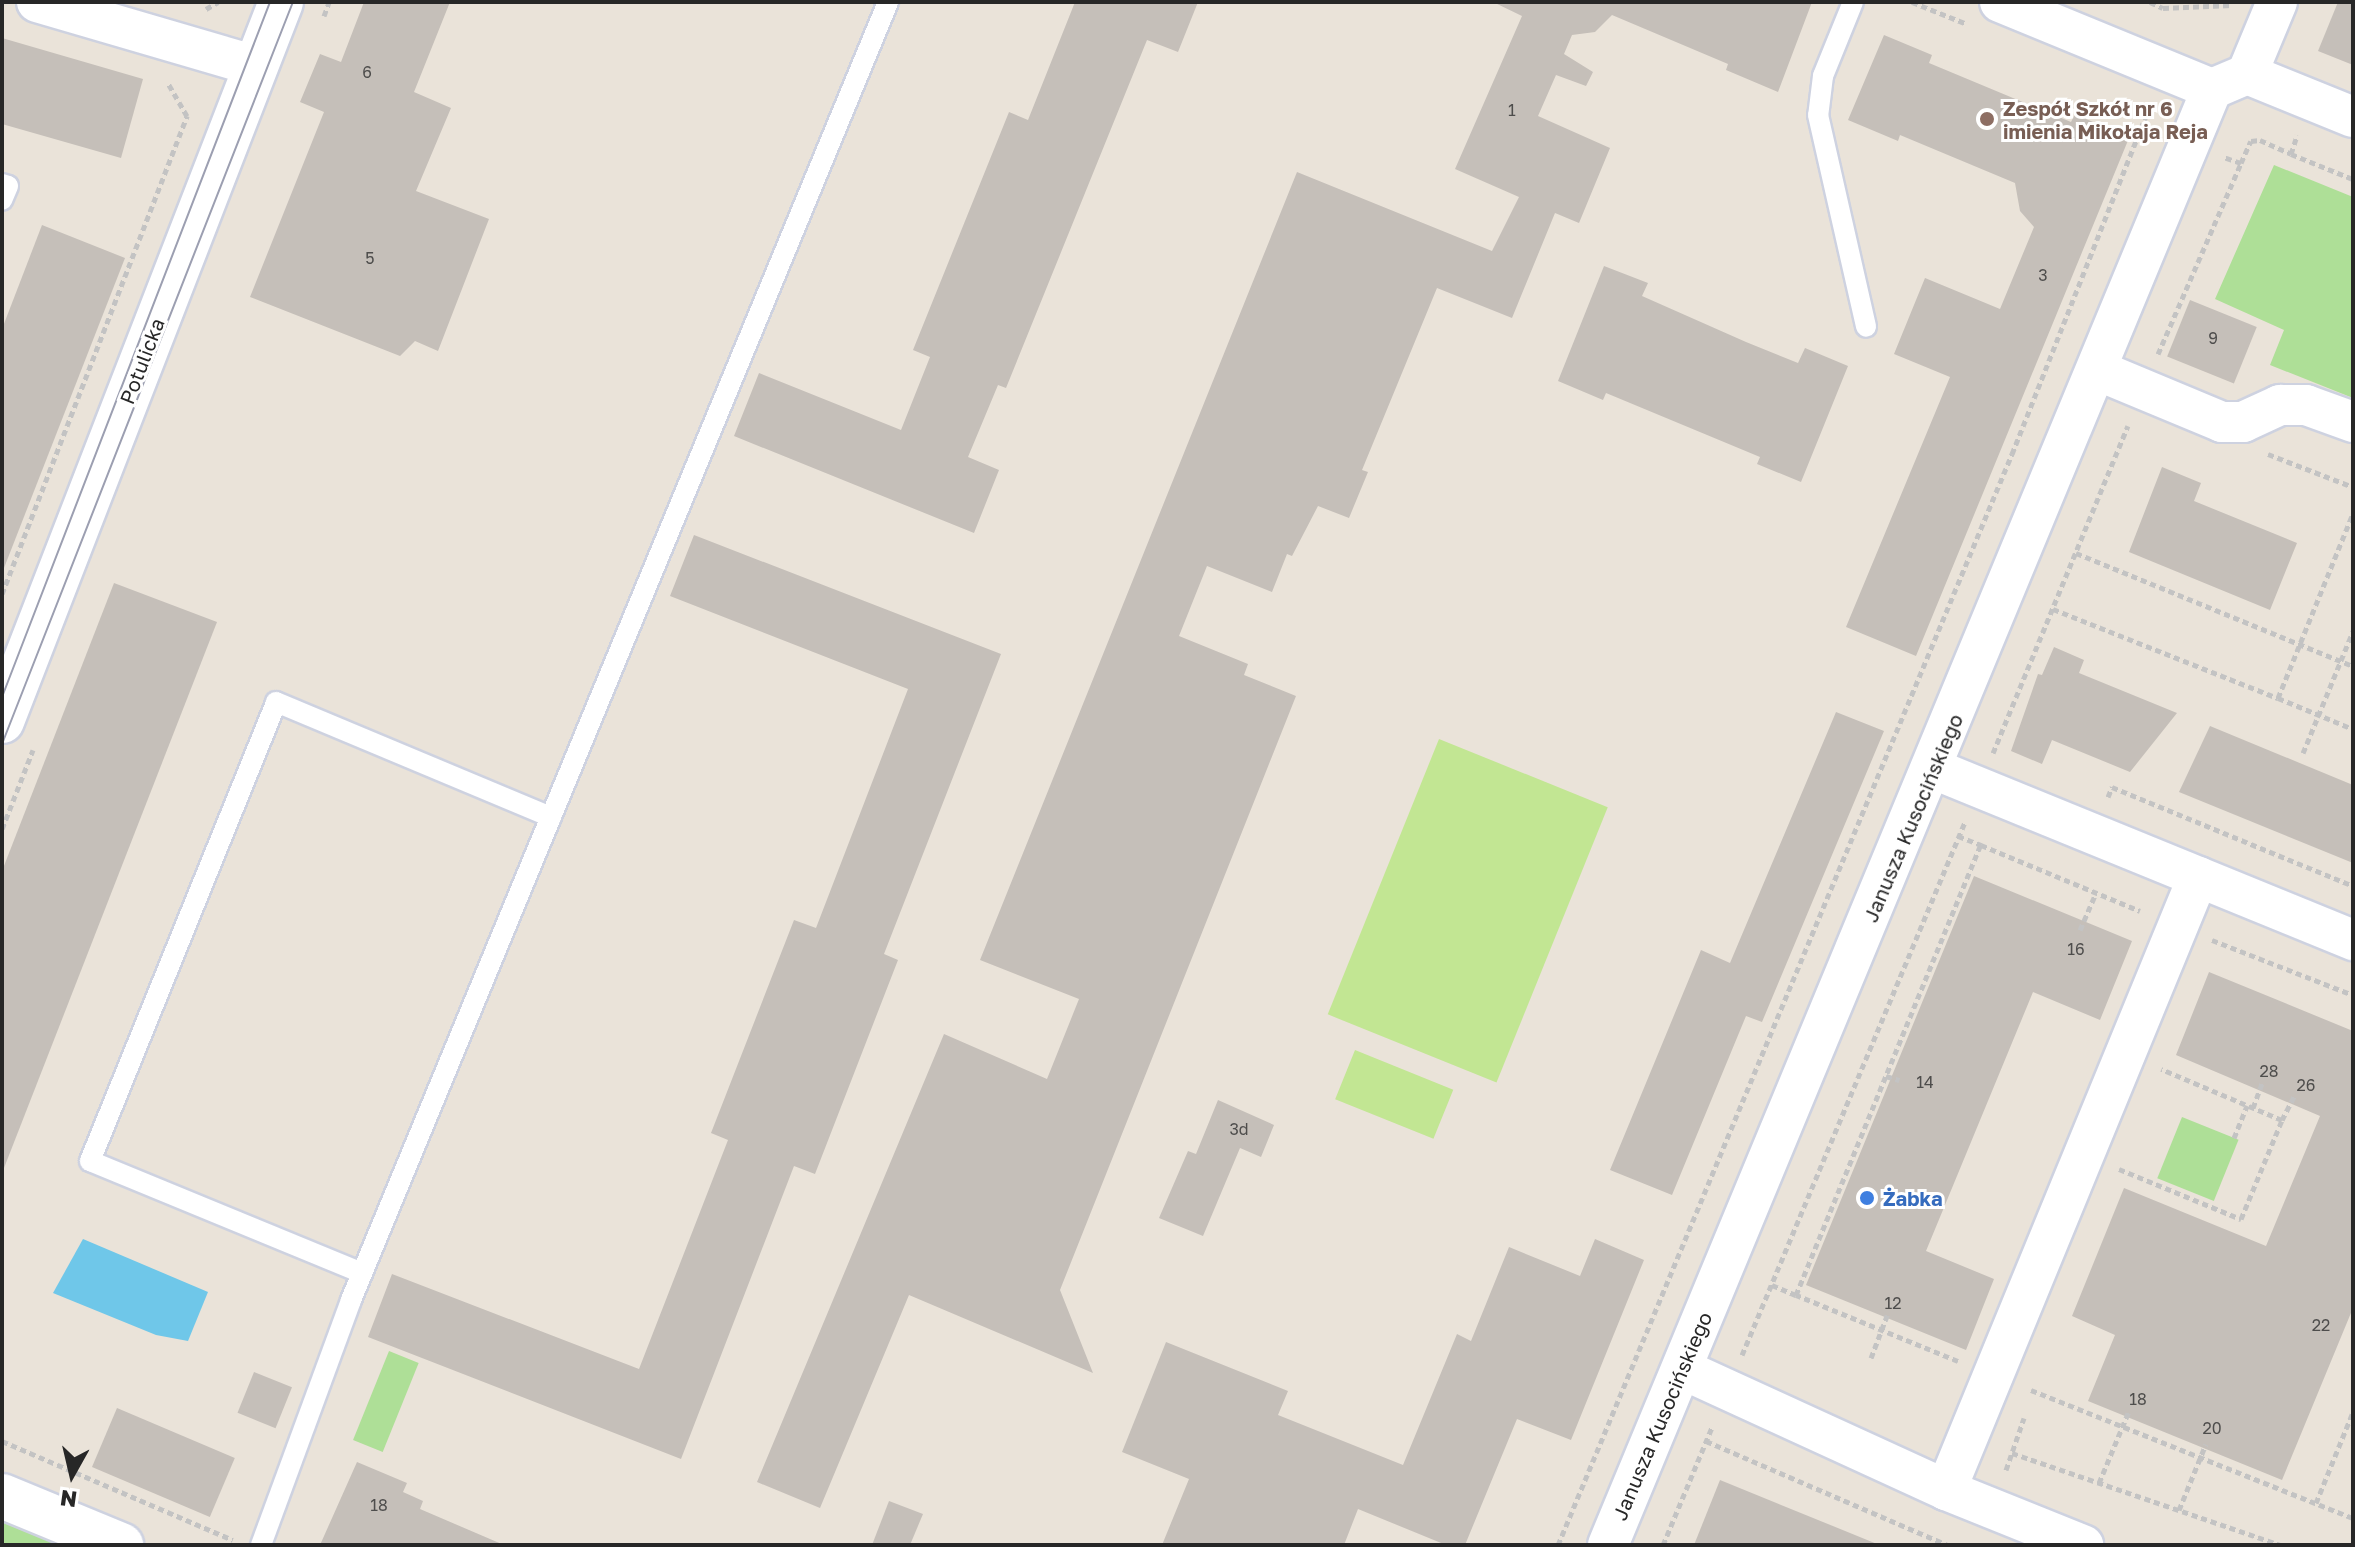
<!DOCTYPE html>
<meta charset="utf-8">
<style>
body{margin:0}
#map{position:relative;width:2355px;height:1547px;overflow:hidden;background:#eae3d9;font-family:"Golos Text",sans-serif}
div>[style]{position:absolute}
.green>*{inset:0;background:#aedf97;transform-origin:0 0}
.pitch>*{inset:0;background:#c2e693;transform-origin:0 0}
.water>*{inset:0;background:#6fc7e9}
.building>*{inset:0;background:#c5bfb9;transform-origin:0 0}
.path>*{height:5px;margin-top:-2.5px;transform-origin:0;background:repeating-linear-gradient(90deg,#c3c3c3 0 6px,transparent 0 10px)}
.roads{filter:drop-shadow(2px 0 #ced2e0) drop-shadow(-2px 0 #ced2e0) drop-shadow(0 2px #ced2e0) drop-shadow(0 -2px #ced2e0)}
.service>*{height:20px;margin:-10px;padding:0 10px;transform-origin:10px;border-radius:10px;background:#fff}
.minor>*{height:40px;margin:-20px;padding:0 20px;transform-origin:20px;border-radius:20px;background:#fff}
.tertiary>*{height:44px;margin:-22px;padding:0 22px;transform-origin:22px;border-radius:22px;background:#fff}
.tram>*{height:2px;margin:-1px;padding:0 1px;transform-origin:1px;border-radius:1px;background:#9c9fb1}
.dots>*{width:22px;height:22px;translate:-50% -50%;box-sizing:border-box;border:4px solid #fff;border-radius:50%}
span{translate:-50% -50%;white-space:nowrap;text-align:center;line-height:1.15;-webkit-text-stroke:6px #fff;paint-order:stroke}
.number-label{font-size:16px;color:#4e4d4c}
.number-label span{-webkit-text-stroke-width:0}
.education-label{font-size:20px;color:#785e54;font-weight:700}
.left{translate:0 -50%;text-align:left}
.street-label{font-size:20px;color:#272727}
.shop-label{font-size:20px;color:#366cbe;font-weight:700}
.frame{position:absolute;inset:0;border:4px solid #272727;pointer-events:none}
.north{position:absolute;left:32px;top:1435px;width:80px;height:80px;-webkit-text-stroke:6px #fff;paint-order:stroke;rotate:188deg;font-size:22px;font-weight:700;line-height:32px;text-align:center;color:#272727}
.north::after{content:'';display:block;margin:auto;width:28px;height:36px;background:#272727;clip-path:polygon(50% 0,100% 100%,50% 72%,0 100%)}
</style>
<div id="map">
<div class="green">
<div style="clip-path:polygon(2274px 165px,2353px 197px,2353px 398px,2270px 365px,2284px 330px,2215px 299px)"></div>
<div style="left:2182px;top:1117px;width:61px;height:66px;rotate:22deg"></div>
<div style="left:389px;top:1351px;width:32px;height:96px;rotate:22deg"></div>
<div style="clip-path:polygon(2px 1519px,64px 1545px,2px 1545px)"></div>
</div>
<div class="pitch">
<div style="left:1439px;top:739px;width:182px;height:297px;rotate:22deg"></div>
<div style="left:1355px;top:1050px;width:106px;height:53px;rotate:22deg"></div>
</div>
<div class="water">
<div style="clip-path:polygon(83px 1239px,208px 1292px,188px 1341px,156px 1335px,53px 1293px)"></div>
</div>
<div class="building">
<div style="clip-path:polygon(364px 2px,450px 2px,414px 92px,451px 108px,416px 191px,489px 219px,438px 351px,415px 341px,400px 356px,250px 297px,324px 112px,300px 102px,320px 54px,341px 62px)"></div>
<div style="clip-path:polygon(1075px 2px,1198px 2px,1178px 52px,1147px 40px,1006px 388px,998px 385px,968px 457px,999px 470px,974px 533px,734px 436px,759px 373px,901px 430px,930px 357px,913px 350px,1009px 112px,1028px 120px)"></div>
<div style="clip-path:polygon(1493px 2px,1812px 2px,1778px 92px,1726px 70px,1728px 64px,1612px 15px,1595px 32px,1572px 35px,1564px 54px,1593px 72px,1586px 86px,1556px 75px,1538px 116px,1610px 148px,1579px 223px,1555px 213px,1512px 318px,1437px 288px,1362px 470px,1368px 472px,1349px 518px,1318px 506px,1292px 556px,1287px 554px,1272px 592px,1207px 566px,1179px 636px,1248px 664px,1244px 675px,1296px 696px,1060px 1290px,1093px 1373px,909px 1295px,820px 1508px,757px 1482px,944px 1034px,1047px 1079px,1079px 999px,980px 960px,1297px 172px,1492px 251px,1519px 197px,1455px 169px,1522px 16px)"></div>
<div style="clip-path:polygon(2338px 2px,2353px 2px,2353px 65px,2318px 51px)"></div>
<div style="clip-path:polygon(1884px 35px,1932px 55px,1929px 63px,2071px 122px,2075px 114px,2129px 138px,1916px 656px,1846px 627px,1950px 377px,1894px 354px,1925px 278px,2000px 309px,2034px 227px,2020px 211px,2015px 183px,1900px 135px,1898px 141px,1848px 120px)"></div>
<div style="clip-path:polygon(2px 38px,143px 79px,121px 158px,2px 124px)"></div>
<div style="clip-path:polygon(42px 225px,125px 258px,4px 568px,2px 329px)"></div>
<div style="clip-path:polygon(1604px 266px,1648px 283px,1642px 296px,1746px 342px,1798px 363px,1805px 348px,1848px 366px,1801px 482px,1757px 464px,1760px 457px,1606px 393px,1603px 400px,1558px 381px)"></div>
<div style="left:2190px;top:300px;width:72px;height:61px;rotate:22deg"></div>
<div style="clip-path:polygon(2162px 467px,2201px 483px,2194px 501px,2297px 543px,2270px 610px,2129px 552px)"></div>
<div style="clip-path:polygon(694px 535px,1001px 654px,884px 954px,898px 960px,815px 1174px,794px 1166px,681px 1459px,368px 1337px,392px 1274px,639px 1369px,728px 1140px,711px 1133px,794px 920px,816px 928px,908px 689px,670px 596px)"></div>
<div style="clip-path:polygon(114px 583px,217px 622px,4px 1168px,2px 871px)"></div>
<div style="clip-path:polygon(2054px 647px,2084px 660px,2079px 673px,2177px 713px,2130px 772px,2052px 740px,2042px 764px,2011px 751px,2038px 674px,2042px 675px)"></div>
<div style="clip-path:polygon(1836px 712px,1884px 731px,1762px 1022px,1746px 1016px,1672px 1195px,1610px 1170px,1701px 950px,1730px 963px)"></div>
<div style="clip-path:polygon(2210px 726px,2353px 785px,2353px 863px,2179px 792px)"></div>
<div style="clip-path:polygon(1974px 876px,2132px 941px,2100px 1020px,2033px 992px,1926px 1251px,1994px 1279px,1966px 1350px,1806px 1285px)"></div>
<div style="clip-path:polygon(2209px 972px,2353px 1031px,2353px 1308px,2282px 1480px,2088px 1401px,2115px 1335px,2072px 1316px,2124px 1188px,2266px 1246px,2320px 1116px,2176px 1055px)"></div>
<div style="clip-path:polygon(1218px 1100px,1274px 1125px,1261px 1157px,1240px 1148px,1203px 1236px,1159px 1218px,1188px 1151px,1196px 1154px)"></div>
<div style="clip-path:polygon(1595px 1239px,1644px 1260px,1571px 1440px,1517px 1419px,1465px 1545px,1446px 1545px,1358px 1509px,1344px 1545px,1162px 1545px,1189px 1479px,1122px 1452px,1166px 1342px,1288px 1391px,1278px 1415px,1403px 1465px,1457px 1334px,1471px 1341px,1509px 1247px,1580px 1276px)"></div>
<div style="left:254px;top:1372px;width:41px;height:44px;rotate:22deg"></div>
<div style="left:117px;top:1408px;width:128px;height:64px;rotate:23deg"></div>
<div style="clip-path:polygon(357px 1462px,407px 1483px,403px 1492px,423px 1501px,420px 1509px,504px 1545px,320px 1545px)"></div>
<div style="clip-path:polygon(1720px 1480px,1877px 1544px,1876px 1545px,1694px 1545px)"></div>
<div style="clip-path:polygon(889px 1501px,923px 1514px,910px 1545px,872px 1545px)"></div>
</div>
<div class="path">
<div style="left:1912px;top:2px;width:59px;rotate:21.8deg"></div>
<div style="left:2150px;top:2px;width:14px;rotate:25deg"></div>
<div style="left:2163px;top:8px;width:69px;rotate:-2.5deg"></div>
<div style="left:206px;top:9px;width:14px;rotate:-30deg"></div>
<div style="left:324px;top:16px;width:15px;rotate:-70deg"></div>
<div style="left:2151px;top:105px;width:20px;rotate:114deg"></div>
<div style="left:2143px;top:123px;width:13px;rotate:27deg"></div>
<div style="left:2291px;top:154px;width:67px;rotate:22deg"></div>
<div style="left:2241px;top:163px;width:24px;rotate:-66deg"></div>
<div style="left:2251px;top:141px;width:9px;rotate:-6deg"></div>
<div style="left:2260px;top:140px;width:34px;rotate:24deg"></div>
<div style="left:2291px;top:154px;width:20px;rotate:-72deg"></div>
<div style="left:2158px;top:354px;width:208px;rotate:-66.5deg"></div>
<div style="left:2241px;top:163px;width:18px;rotate:-161deg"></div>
<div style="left:2268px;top:454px;width:91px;rotate:21.2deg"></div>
<div style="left:2076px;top:553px;width:299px;rotate:22.2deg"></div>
<div style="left:2px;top:594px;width:513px;rotate:-68.84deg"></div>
<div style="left:187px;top:116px;width:39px;rotate:-120deg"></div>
<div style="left:2053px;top:609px;width:242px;rotate:21.6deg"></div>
<div style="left:2278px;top:698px;width:200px;rotate:-67.9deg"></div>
<div style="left:2278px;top:698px;width:81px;rotate:22.5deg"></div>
<div style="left:1993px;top:753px;width:354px;rotate:-67.6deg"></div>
<div style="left:2303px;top:753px;width:132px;rotate:-67.7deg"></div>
<div style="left:2108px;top:797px;width:11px;rotate:-68deg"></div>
<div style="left:2112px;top:787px;width:261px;rotate:22.3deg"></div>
<div style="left:2px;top:829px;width:85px;rotate:-68.6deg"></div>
<div style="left:1958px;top:836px;width:25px;rotate:21deg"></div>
<div style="left:2080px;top:930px;width:40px;rotate:-66.6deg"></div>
<div style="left:2212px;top:940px;width:151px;rotate:21.3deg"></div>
<div style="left:1886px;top:1076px;width:14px;rotate:17deg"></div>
<div style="left:2253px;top:1108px;width:27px;rotate:-70deg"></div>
<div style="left:2282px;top:1120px;width:29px;rotate:-63deg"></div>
<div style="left:2234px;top:1138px;width:35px;rotate:-68deg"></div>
<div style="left:2119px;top:1169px;width:132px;rotate:22.3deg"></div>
<div style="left:2241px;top:1219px;width:107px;rotate:-67.5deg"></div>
<div style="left:2282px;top:1120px;width:131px;rotate:-157.1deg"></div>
<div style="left:1772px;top:1285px;width:26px;rotate:23deg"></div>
<div style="left:1742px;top:1355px;width:578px;rotate:-67.3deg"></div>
<div style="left:1871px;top:1358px;width:48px;rotate:-69.3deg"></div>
<div style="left:1958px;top:1361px;width:175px;rotate:-157.8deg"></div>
<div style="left:1796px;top:1295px;width:487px;rotate:-67.7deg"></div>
<div style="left:1981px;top:845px;width:172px;rotate:22.5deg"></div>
<div style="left:2031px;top:1390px;width:347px;rotate:21.7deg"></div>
<div style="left:2px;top:1441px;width:251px;rotate:23.2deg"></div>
<div style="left:1706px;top:1441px;width:262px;rotate:23.3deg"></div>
<div style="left:2012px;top:1453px;width:284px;rotate:18.9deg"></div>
<div style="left:2006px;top:1470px;width:55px;rotate:-70.9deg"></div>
<div style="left:2099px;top:1483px;width:78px;rotate:-67.4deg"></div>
<div style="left:2316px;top:1503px;width:98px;rotate:-67.9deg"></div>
<div style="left:2179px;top:1510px;width:71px;rotate:-67.8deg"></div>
<div style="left:1558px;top:1545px;width:1182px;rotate:-67.41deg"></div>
<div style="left:2012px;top:454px;width:356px;rotate:-68.4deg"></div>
<div style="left:1663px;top:1545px;width:128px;rotate:-67.4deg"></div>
</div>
<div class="roads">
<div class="service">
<div style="left:1853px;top:2px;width:80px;rotate:112.1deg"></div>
<div style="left:1823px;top:76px;width:39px;rotate:97deg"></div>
<div style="left:1818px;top:115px;width:217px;rotate:77.2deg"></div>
<div style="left:2px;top:184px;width:6px;rotate:18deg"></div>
<div style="left:8px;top:186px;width:15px;rotate:113deg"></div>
<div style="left:362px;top:1273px;width:294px;rotate:-157.6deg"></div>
<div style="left:90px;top:1161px;width:495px;rotate:-67.9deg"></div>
<div style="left:276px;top:702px;width:298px;rotate:22.7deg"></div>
<div style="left:261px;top:1545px;width:261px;rotate:-69.8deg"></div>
<div style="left:351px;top:1300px;width:1405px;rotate:-67.52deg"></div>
</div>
<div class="minor">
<div style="left:37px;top:2px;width:228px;rotate:16.3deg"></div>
<div style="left:2000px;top:2px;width:229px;rotate:22.3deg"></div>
<div style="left:2212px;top:89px;width:38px;rotate:-23deg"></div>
<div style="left:2247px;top:74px;width:114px;rotate:22.1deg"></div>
<div style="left:2247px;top:74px;width:78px;rotate:-67.4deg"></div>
<div style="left:2097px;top:370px;width:135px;rotate:22.6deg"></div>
<div style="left:2222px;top:422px;width:21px"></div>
<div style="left:2243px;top:422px;width:41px;rotate:-24.7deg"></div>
<div style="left:2280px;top:405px;width:26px"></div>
<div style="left:2306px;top:405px;width:50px;rotate:19.9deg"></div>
<div style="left:1934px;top:769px;width:453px;rotate:22.2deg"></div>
<div style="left:1682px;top:1369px;width:290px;rotate:24.6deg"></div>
<div style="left:1946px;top:1490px;width:148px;rotate:21.9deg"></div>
<div style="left:1946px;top:1490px;width:663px;rotate:-67.65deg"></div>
<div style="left:1608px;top:1545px;width:1576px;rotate:-67.47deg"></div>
</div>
<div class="tertiary">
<div style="left:2px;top:721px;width:771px;rotate:-68.79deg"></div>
<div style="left:2px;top:1496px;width:129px;rotate:22.4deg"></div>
</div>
</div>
<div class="tram">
<div style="left:2px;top:697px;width:745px;rotate:-68.91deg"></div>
<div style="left:2px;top:744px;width:797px;rotate:-68.59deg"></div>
</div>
<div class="dots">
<div style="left:1987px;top:119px;background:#8d6e63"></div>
<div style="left:1867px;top:1198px;background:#3f7fe0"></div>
</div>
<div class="number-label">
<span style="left:367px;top:72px">6</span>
<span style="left:1512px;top:110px">1</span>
<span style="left:370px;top:258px">5</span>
<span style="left:2043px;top:275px">3</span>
<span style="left:2213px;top:338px">9</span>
<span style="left:2076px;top:949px">16</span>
<span style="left:2269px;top:1071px">28</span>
<span style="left:1925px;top:1082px">14</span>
<span style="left:2306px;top:1085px">26</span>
<span style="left:1239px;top:1129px">3d</span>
<span style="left:1893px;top:1303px">12</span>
<span style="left:2321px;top:1325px">22</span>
<span style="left:2138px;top:1399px">18</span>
<span style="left:2212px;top:1428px">20</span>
<span style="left:379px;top:1505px">18</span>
</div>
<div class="education-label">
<span class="left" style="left:2003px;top:120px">Zespół Szkół nr 6<br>imienia Mikołaja Reja</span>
</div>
<div class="street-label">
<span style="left:142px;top:361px;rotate:-69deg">Potulicka</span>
<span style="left:1913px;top:818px;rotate:-67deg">Janusza Kusocińskiego</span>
<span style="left:1662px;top:1416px;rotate:-67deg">Janusza Kusocińskiego</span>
</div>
<div class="shop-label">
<span class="left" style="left:1883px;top:1198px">Żabka</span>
</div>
<div class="frame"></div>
<div class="north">N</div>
</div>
